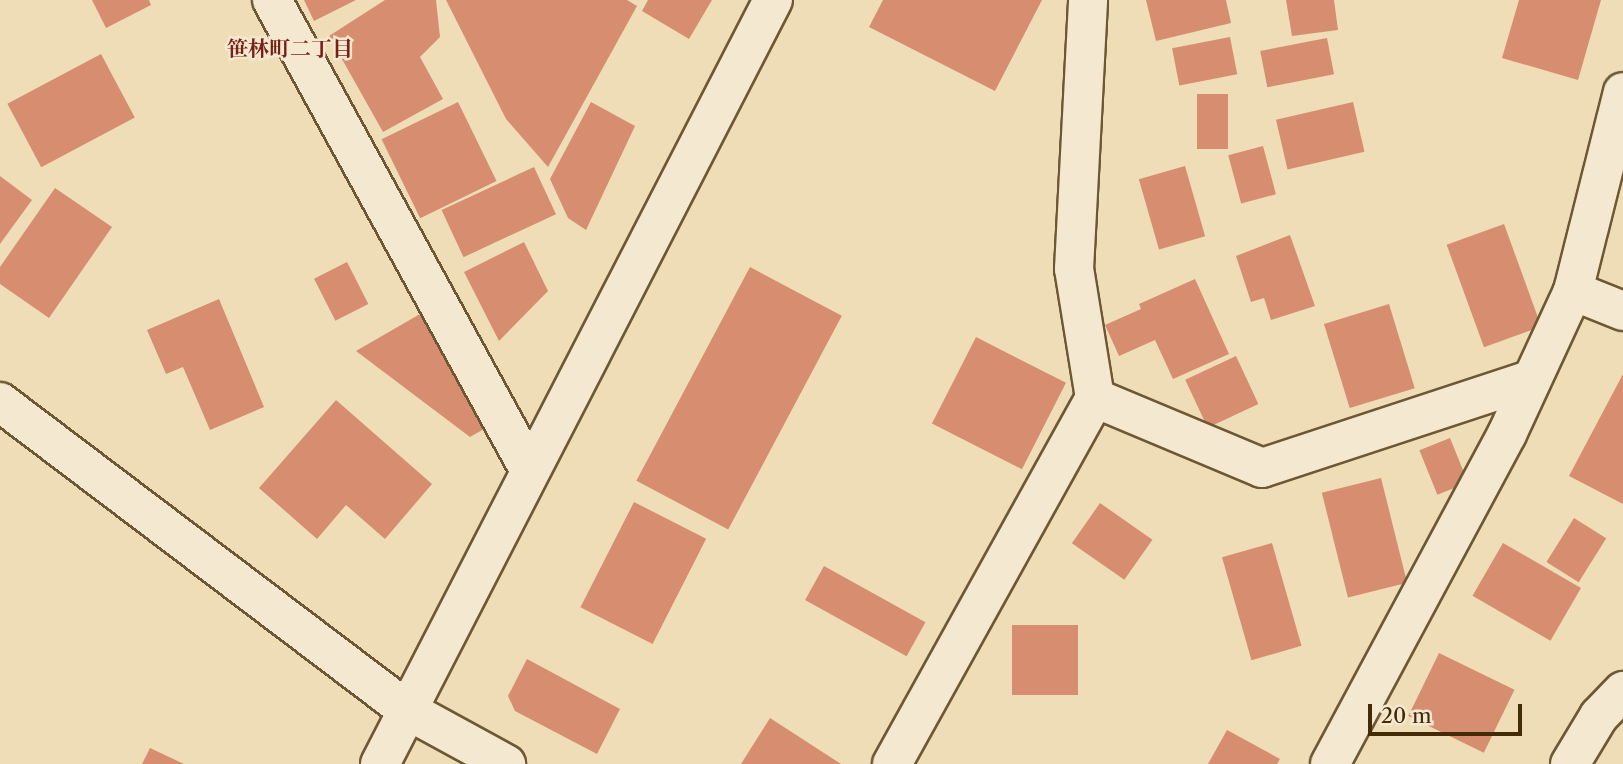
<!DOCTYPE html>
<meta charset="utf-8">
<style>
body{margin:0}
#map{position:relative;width:1623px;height:764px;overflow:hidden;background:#eeddb6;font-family:"Libre Caslon Text","Noto Serif JP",serif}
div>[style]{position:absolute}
.building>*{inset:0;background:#d78e70;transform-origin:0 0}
.roads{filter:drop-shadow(2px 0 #6e5834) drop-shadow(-2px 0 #6e5834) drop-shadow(0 2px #6e5834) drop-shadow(0 -2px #6e5834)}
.minor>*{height:38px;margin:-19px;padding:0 19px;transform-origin:19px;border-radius:19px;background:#f4e9d0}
.tertiary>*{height:38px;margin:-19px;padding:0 19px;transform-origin:19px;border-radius:19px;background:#f4e9d0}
span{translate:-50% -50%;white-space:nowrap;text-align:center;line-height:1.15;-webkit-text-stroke:5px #f4e9d0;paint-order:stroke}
.neighbourhood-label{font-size:21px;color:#7a1f14;font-weight:700}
.scale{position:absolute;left:1368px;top:704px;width:154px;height:32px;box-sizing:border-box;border:4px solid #432b08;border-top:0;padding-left:9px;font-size:21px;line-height:24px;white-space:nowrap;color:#432b08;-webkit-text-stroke:5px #f4e9d0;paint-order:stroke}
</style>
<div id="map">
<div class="building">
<div style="clip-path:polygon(92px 0,149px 0,151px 5px,106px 28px)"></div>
<div style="clip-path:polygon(304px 0,356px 0,314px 21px)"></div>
<div style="clip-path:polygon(385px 0,436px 0,440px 37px,420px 57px,443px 99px,383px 132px,329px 36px)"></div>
<div style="clip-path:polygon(446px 0,627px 0,637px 6px,548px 167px,506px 119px)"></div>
<div style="clip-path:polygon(648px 0,712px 0,689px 39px,642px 11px)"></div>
<div style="clip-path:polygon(883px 0,1042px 0,995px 91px,869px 27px)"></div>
<div style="clip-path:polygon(1146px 0,1226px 0,1231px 23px,1156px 41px)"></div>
<div style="clip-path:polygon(1286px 0,1334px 0,1338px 30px,1292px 36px)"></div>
<div style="clip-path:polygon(1519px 0,1601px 0,1578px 80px,1502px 58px)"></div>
<div style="left:1230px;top:37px;width:38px;height:59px;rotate:79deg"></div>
<div style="left:1327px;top:38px;width:37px;height:68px;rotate:79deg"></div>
<div style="left:101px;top:54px;width:72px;height:106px;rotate:62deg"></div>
<div style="left:1197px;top:94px;width:31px;height:55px"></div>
<div style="left:458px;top:102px;width:88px;height:85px;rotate:64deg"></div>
<div style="clip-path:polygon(591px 102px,635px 126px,586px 230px,568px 218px,550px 179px)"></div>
<div style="left:1353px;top:102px;width:51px;height:79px;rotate:77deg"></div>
<div style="left:1263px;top:146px;width:50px;height:36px;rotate:75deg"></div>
<div style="left:1185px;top:166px;width:73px;height:48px;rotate:74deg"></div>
<div style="left:534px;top:167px;width:52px;height:102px;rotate:65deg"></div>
<div style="clip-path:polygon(0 176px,32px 200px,0 244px)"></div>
<div style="clip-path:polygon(55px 188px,112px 227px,49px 318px,0 284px,0 267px)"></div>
<div style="left:1504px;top:224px;width:109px;height:61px;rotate:70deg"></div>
<div style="clip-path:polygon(1290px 235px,1315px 306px,1271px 320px,1264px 298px,1251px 302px,1236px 256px)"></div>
<div style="clip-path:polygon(524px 242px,548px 291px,499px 341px,464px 272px)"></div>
<div style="left:347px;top:262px;width:47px;height:37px;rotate:63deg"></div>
<div style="left:750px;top:267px;width:104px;height:242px;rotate:28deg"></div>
<div style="clip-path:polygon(1195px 279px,1229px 354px,1173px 379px,1155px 340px,1119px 356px,1105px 325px,1141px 309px,1139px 304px)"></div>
<div style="clip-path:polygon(219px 299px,264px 407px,210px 430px,183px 367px,166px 374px,147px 330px)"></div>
<div style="left:1389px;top:304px;width:88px;height:68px;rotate:73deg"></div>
<div style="clip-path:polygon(420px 314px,484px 429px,470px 437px,356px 351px)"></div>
<div style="left:976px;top:337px;width:101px;height:97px;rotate:27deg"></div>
<div style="left:1236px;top:356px;width:53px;height:56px;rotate:65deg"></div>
<div style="clip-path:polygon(1623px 374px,1623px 504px,1569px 476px)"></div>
<div style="clip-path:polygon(336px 400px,432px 484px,385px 539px,346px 505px,317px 539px,259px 488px)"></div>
<div style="left:1450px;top:438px;width:48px;height:33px;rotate:68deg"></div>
<div style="left:1381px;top:478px;width:108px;height:61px;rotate:76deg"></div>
<div style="left:634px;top:502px;width:81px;height:118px;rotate:27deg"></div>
<div style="left:1100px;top:503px;width:64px;height:49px;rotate:35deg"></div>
<div style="left:1574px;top:518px;width:38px;height:52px;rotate:32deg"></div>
<div style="left:1272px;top:543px;width:107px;height:52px;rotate:74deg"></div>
<div style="left:1503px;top:543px;width:90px;height:61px;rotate:30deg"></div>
<div style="left:824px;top:566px;width:116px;height:39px;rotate:29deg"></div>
<div style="left:1012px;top:625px;width:66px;height:70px"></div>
<div style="left:1439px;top:653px;width:84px;height:70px;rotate:26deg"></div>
<div style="clip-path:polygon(527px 659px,620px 709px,597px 754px,515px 711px,508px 696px)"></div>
<div style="clip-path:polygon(770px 718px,841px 764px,741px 764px)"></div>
<div style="clip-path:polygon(1227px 730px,1280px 759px,1277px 764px,1208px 764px)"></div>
<div style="clip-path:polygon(150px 748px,184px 764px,142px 764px)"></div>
</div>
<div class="roads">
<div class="minor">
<div style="left:272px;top:0;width:535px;rotate:61.28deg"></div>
<div style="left:1573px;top:291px;width:54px;rotate:21.8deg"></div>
<div style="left:1095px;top:398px;width:181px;rotate:22.7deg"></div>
<div style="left:1262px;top:468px;width:284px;rotate:-18.2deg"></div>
<div style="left:0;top:402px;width:510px;rotate:37.12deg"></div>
<div style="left:407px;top:710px;width:113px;rotate:28.6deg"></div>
<div style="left:892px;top:764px;width:419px;rotate:-61deg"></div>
<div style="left:1095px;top:398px;width:131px;rotate:-99.2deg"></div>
<div style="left:1074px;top:269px;width:269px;rotate:-87deg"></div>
<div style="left:1330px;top:764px;width:374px;rotate:-61.8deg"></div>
<div style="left:1507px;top:434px;width:157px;rotate:-65.2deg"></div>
<div style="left:1573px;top:291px;width:205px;rotate:-75.9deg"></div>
<div style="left:1570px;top:764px;width:56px;rotate:-58.9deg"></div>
<div style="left:1599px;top:716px;width:35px;rotate:-46deg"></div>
</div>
<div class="tertiary">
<div style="left:380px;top:764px;width:859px;rotate:-62.78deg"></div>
</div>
</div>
<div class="neighbourhood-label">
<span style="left:290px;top:49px">笹林町二丁目</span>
</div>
<div class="scale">20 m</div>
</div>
